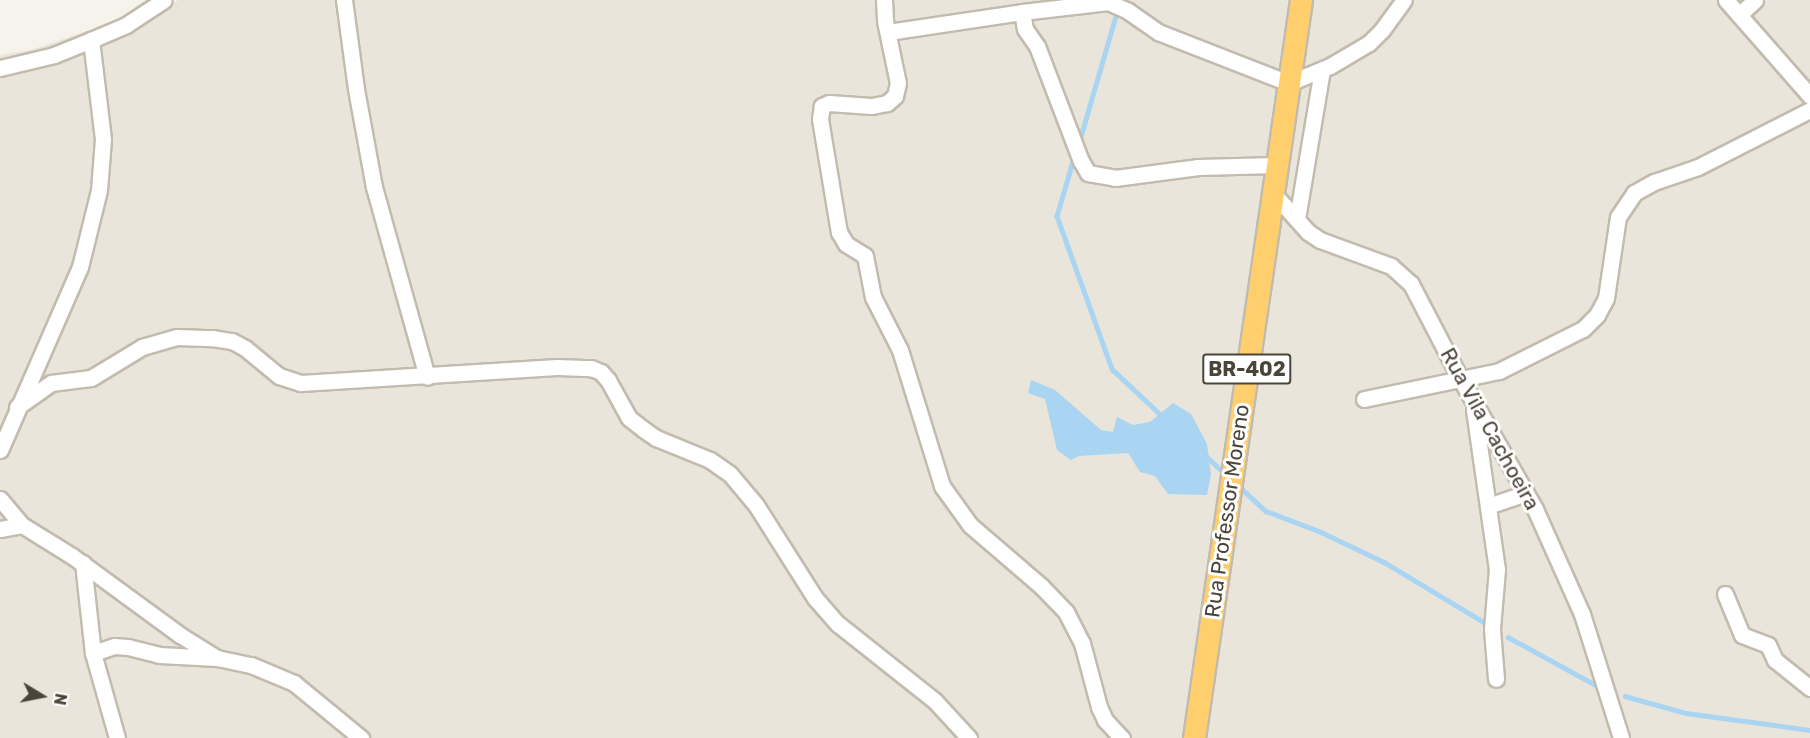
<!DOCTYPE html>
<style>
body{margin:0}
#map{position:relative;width:1810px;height:738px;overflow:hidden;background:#f6f3ec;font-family:Rubik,sans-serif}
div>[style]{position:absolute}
.residential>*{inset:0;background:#eae5da}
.water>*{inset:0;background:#a9d4f2}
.stream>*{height:4.5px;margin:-2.25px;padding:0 2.25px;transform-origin:2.25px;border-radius:2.25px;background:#a9d4f2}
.roads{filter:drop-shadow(2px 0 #c2bbae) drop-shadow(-2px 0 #c2bbae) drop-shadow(0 2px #c2bbae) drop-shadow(0 -2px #c2bbae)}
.minor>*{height:15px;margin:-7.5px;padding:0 7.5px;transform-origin:7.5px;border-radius:7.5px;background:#fff}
.highway>*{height:21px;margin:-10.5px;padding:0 10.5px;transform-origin:10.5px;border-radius:10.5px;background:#ffcf6e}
span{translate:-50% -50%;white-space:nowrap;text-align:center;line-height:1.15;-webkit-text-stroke:6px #fff;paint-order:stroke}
.shield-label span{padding:2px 4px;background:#fff;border:2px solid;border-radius:4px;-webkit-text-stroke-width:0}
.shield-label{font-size:20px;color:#4b4439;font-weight:700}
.street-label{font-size:21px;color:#4b4439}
.north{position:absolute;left:12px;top:666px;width:60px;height:60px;-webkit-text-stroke:4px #fff;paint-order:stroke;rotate:100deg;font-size:16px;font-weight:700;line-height:24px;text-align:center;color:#4b4439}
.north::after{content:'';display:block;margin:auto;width:21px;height:27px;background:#4b4439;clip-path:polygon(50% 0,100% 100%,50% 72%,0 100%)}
</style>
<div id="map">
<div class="residential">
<div style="clip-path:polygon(179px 0,1810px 0,1810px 738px,0 738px,0 55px,31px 50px)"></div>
</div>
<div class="water">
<div style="clip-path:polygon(1031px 380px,1055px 390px,1101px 430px,1113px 432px,1117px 417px,1133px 425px,1150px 422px,1173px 403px,1191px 414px,1207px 444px,1211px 475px,1207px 495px,1168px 494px,1155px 476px,1140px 472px,1128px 453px,1079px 456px,1071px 460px,1057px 450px,1045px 399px,1028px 393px)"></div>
</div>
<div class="stream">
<div style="left:1079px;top:142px;width:140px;rotate:-73.8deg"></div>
<div style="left:1075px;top:155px;width:64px;rotate:106.4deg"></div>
<div style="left:1057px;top:216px;width:163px;rotate:70.2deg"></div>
<div style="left:1112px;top:369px;width:69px;rotate:43.2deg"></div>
<div style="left:1206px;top:456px;width:19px;rotate:43deg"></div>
<div style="left:1241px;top:488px;width:34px;rotate:43deg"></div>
<div style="left:1266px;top:511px;width:57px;rotate:20.7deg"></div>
<div style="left:1319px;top:531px;width:72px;rotate:25.5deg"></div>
<div style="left:1384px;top:562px;width:120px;rotate:31deg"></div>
<div style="left:1508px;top:637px;width:106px;rotate:28.7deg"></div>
<div style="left:1625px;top:696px;width:63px;rotate:15.6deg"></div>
<div style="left:1686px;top:713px;width:125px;rotate:7.8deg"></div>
</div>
<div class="roads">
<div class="minor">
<div style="left:344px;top:0;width:90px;rotate:82.3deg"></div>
<div style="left:356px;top:89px;width:100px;rotate:79.6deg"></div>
<div style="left:374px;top:187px;width:197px;rotate:74.4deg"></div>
<div style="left:884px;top:0;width:21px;rotate:87deg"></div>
<div style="left:885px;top:21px;width:63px;rotate:78.2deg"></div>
<div style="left:898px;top:83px;width:13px;rotate:103deg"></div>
<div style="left:895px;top:96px;width:11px;rotate:139deg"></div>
<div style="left:887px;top:103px;width:16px;rotate:169deg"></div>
<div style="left:871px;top:106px;width:42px;rotate:-175.9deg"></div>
<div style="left:829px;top:103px;width:8px;rotate:157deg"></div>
<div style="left:822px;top:106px;width:13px;rotate:99deg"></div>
<div style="left:820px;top:119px;width:115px;rotate:80.5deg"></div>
<div style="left:839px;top:232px;width:14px;rotate:60deg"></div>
<div style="left:846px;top:244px;width:22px;rotate:32deg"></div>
<div style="left:865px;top:256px;width:42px;rotate:79deg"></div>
<div style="left:873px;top:297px;width:59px;rotate:63deg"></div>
<div style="left:900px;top:350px;width:142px;rotate:72.8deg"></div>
<div style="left:942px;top:486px;width:48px;rotate:54.3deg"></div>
<div style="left:970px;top:525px;width:94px;rotate:40.7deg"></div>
<div style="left:1041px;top:586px;width:36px;rotate:46deg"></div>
<div style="left:1066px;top:612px;width:35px;rotate:63deg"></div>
<div style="left:1082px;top:643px;width:66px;rotate:75.1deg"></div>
<div style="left:1099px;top:707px;width:14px;rotate:65deg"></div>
<div style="left:1105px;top:720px;width:25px;rotate:47deg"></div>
<div style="left:1726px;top:0;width:128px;rotate:48.8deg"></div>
<div style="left:1022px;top:12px;width:17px;rotate:80deg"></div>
<div style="left:1025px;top:29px;width:21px;rotate:55deg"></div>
<div style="left:1037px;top:46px;width:123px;rotate:69.1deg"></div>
<div style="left:1081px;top:161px;width:14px;rotate:60deg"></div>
<div style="left:1088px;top:173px;width:27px;rotate:10deg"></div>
<div style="left:1115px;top:178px;width:84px;rotate:-7.5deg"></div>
<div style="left:1198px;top:167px;width:78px;rotate:-1.5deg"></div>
<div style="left:1739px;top:15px;width:22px;rotate:-43deg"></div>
<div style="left:888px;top:32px;width:135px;rotate:-8.5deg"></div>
<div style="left:1022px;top:12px;width:87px;rotate:-6.6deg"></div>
<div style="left:1108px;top:2px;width:22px;rotate:24deg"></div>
<div style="left:1128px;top:11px;width:37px;rotate:35deg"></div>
<div style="left:1158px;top:32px;width:141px;rotate:21.3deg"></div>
<div style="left:1289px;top:83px;width:44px;rotate:-22.5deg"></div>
<div style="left:1330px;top:66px;width:45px;rotate:-30.5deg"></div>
<div style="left:1369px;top:43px;width:18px;rotate:-45deg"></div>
<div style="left:1382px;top:30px;width:37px;rotate:-54deg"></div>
<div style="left:0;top:68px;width:56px;rotate:-13.5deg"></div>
<div style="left:54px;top:55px;width:40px;rotate:-22deg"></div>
<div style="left:91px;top:40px;width:38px;rotate:-23deg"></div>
<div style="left:126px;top:25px;width:45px;rotate:-33.3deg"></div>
<div style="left:1272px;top:192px;width:54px;rotate:48deg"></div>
<div style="left:1308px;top:232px;width:14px;rotate:34deg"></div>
<div style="left:1320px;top:240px;width:76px;rotate:20.1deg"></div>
<div style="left:1391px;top:266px;width:27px;rotate:42deg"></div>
<div style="left:1411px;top:284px;width:106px;rotate:62.5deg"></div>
<div style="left:1460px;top:378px;width:151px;rotate:60.2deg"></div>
<div style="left:1535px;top:509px;width:115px;rotate:65.9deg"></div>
<div style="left:1582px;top:614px;width:130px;rotate:72.5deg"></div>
<div style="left:1297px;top:219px;width:151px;rotate:-80.5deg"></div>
<div style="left:1364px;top:399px;width:138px;rotate:-11.7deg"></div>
<div style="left:1499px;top:371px;width:94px;rotate:-26.6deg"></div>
<div style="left:1583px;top:329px;width:20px;rotate:-45deg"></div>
<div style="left:1597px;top:315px;width:19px;rotate:-62deg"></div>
<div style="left:1606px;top:298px;width:82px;rotate:-81.6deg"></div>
<div style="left:1618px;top:217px;width:29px;rotate:-56deg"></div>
<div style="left:1634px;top:193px;width:23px;rotate:-29deg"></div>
<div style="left:1654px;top:182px;width:46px;rotate:-18.8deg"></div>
<div style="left:1698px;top:167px;width:126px;rotate:-27deg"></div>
<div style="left:17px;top:407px;width:42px;rotate:-35.2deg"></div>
<div style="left:51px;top:383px;width:40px;rotate:-7.1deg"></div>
<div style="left:91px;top:378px;width:60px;rotate:-31.3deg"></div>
<div style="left:142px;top:347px;width:36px;rotate:-16deg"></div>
<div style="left:177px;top:337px;width:35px;rotate:2deg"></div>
<div style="left:212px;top:338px;width:20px;rotate:9deg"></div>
<div style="left:232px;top:341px;width:15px;rotate:28deg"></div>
<div style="left:245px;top:348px;width:44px;rotate:39.5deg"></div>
<div style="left:279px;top:376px;width:23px;rotate:18deg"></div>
<div style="left:301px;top:383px;width:256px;rotate:-3.6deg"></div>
<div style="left:557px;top:367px;width:34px;rotate:2deg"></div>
<div style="left:591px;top:368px;width:11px;rotate:22deg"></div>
<div style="left:601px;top:372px;width:11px;rotate:49deg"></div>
<div style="left:608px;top:380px;width:43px;rotate:61.1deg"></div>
<div style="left:629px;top:418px;width:18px;rotate:38deg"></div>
<div style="left:643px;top:429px;width:16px;rotate:35deg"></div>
<div style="left:656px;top:438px;width:58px;rotate:22.2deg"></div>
<div style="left:710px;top:460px;width:24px;rotate:35deg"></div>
<div style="left:730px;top:474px;width:40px;rotate:50deg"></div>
<div style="left:756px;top:505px;width:110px;rotate:57.6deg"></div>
<div style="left:815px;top:598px;width:35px;rotate:49deg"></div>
<div style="left:838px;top:624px;width:122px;rotate:38.4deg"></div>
<div style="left:934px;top:700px;width:52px;rotate:47.4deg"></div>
<div style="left:1474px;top:410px;width:161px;rotate:81.8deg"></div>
<div style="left:1497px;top:569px;width:60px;rotate:94.8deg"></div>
<div style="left:1492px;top:629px;width:50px;rotate:85.4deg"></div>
<div style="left:0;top:450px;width:200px;rotate:-66.4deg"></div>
<div style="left:80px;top:267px;width:79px;rotate:-76.1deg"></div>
<div style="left:99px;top:190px;width:51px;rotate:-85.5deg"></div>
<div style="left:103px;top:139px;width:100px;rotate:-96.9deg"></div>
<div style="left:0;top:499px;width:34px;rotate:50deg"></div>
<div style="left:22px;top:525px;width:59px;rotate:31.8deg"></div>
<div style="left:72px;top:556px;width:134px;rotate:36.2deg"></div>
<div style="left:180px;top:635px;width:44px;rotate:31.9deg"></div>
<div style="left:217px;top:658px;width:35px;rotate:12deg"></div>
<div style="left:251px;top:665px;width:47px;rotate:22.7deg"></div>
<div style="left:294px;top:683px;width:87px;rotate:39.4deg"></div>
<div style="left:1488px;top:506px;width:40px;rotate:-18.9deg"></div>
<div style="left:0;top:529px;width:22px;rotate:-10deg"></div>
<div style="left:83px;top:563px;width:91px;rotate:83.7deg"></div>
<div style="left:93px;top:653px;width:88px;rotate:74.2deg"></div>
<div style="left:1725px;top:594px;width:44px;rotate:67.5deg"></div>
<div style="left:1742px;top:635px;width:28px;rotate:21deg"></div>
<div style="left:1768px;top:645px;width:17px;rotate:65deg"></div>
<div style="left:1775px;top:660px;width:45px;rotate:38.7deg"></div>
<div style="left:93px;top:653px;width:22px;rotate:-18deg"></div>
<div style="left:114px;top:646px;width:14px;rotate:4deg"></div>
<div style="left:128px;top:647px;width:32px;rotate:14deg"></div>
<div style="left:159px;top:655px;width:58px;rotate:3deg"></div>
</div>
<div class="highway">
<div style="left:1194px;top:738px;width:746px;rotate:-81.75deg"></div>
</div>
</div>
<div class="shield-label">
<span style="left:1247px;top:369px">BR-402</span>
</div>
<div class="street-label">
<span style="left:1490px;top:429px;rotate:61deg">Rua Vila Cachoeira</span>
<span style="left:1227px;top:511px;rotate:-82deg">Rua Professor Moreno</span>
</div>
<div class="north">N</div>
</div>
